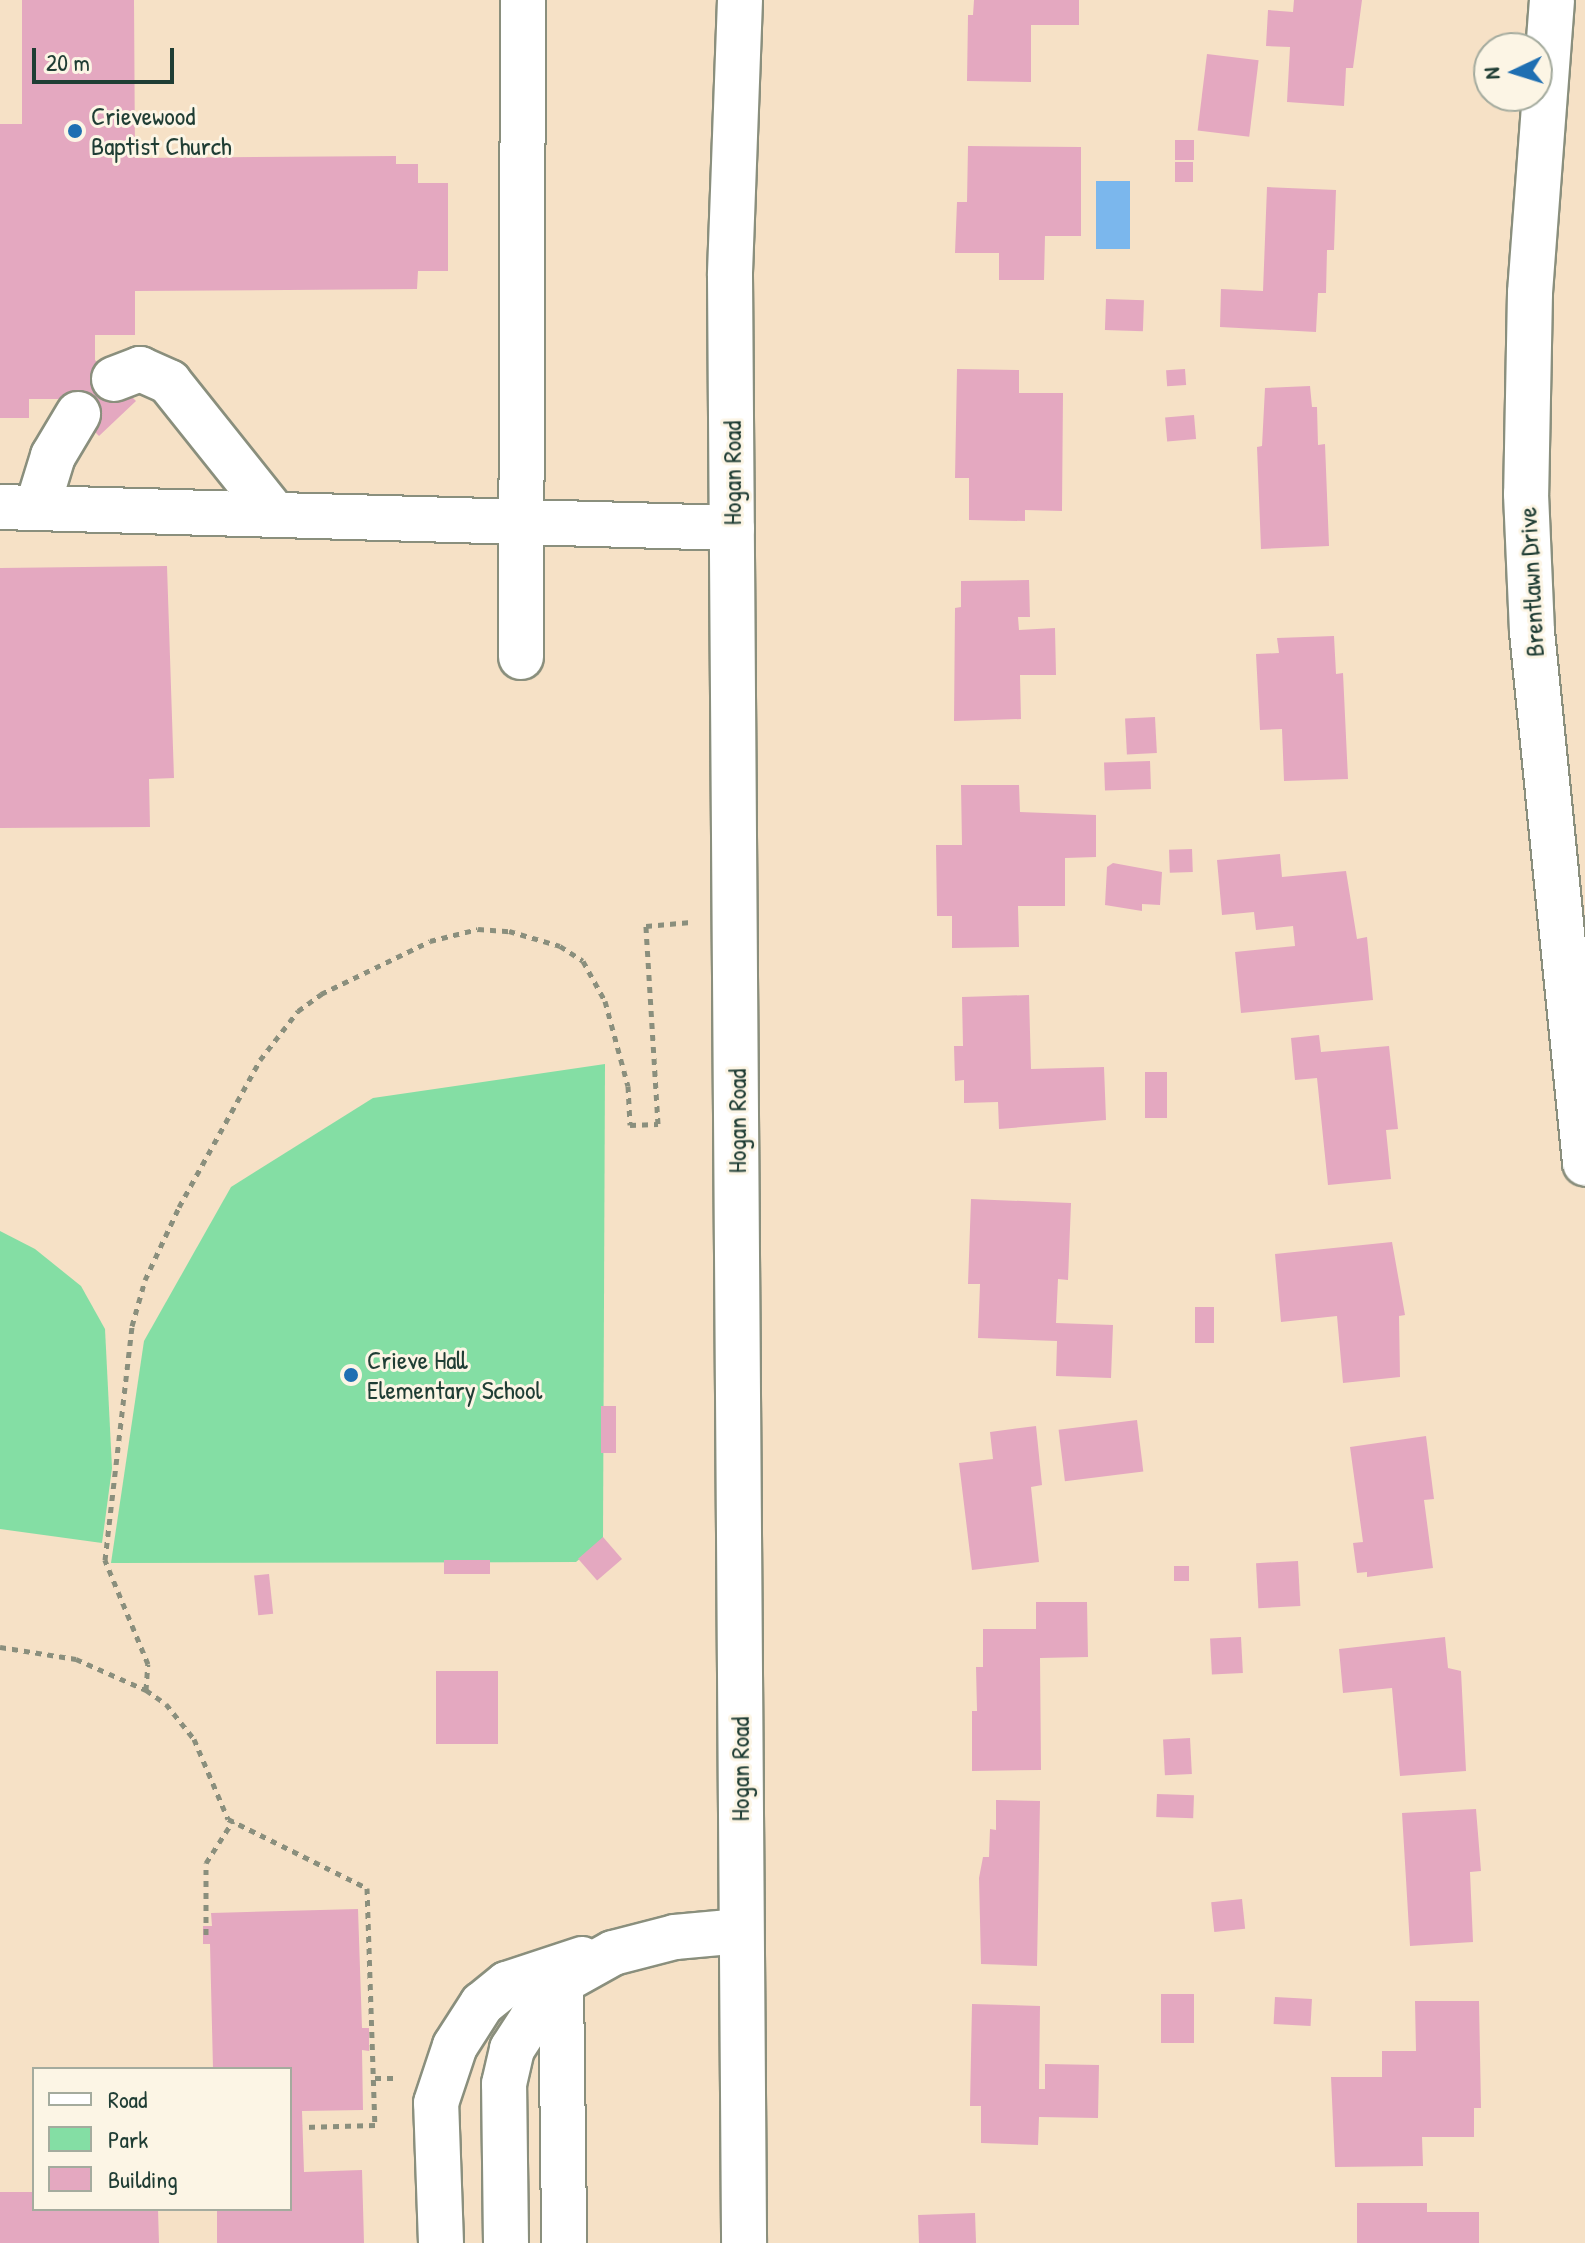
<!DOCTYPE html>
<style>
body{margin:0}
#map{position:relative;width:1585px;height:2243px;overflow:hidden;background:#f6e1c6;font-family:"Patrick Hand",sans-serif}
div>[style]{position:absolute}
.green>*{inset:0;background:#84dea4}
.water>*{inset:0;background:#7bb7ed;transform-origin:0 0}
.building>*{inset:0;background:#e4a8c0;transform-origin:0 0}
.path>*{height:5px;margin-top:-2.5px;transform-origin:0;background:repeating-linear-gradient(90deg,#8a8f7d 0 6px,transparent 0 12px)}
.roads{filter:drop-shadow(2px 0 #8a8f7d) drop-shadow(-2px 0 #8a8f7d) drop-shadow(0 2px #8a8f7d) drop-shadow(0 -2px #8a8f7d)}
.minor>*{height:44px;margin:-22px;padding:0 22px;transform-origin:22px;border-radius:22px;background:#fff}
.dots>*{width:22px;height:22px;translate:-50% -50%;box-sizing:border-box;border:4px solid #fcf5e5;border-radius:50%}
span{translate:-50% -50%;white-space:nowrap;text-align:center;line-height:1.15;-webkit-text-stroke:6px #fcf5e5;paint-order:stroke}
.poi-label{font-size:26px;color:#1f3d34}
.left{translate:0 -50%;text-align:left}
.street-label{font-size:26px;color:#1f3d34}
.legend{position:absolute;left:32px;top:2067px;width:260px;height:144px;box-sizing:border-box;background:#fcf5e5;border:2px solid #a4ab9e;margin:0;padding:10px 14px;list-style:none;font-size:24px;color:#1f3d34}
.legend li{display:flex;align-items:center;gap:16px;height:40px}
.legend b{width:40px;border:2px solid #a4ab9e}
.north{position:absolute;left:1473px;top:32px;width:80px;height:80px;box-sizing:border-box;background:#fcf5e5;border:2px solid #a4ab9e;border-radius:50%;rotate:266deg;font-size:22px;font-weight:700;line-height:32px;text-align:center;color:#1f3d34}
.north::after{content:'';display:block;margin:auto;width:28px;height:36px;background:#1f6fb2;clip-path:polygon(50% 0,100% 100%,50% 72%,0 100%)}
.scale{position:absolute;left:32px;top:48px;width:142px;height:36px;box-sizing:border-box;border:4px solid #1f3d34;border-top:0;padding-left:10px;font-size:24px;line-height:28px;white-space:nowrap;color:#1f3d34;-webkit-text-stroke:6px #fcf5e5;paint-order:stroke}
</style>
<div id="map">
<div class="green">
<div style="clip-path:polygon(605px 1064px,603px 1539px,576px 1562px,111px 1563px,144px 1341px,231px 1187px,373px 1098px)"></div>
<div style="clip-path:polygon(0 1231px,35px 1249px,81px 1286px,105px 1329px,112px 1468px,102px 1543px,0 1529px)"></div>
</div>
<div class="water">
<div style="left:1096px;top:181px;width:34px;height:68px"></div>
</div>
<div class="building">
<div style="clip-path:polygon(22px 0,134px 0,135px 158px,396px 156px,396px 164px,418px 164px,418px 183px,448px 183px,448px 271px,418px 271px,417px 289px,135px 291px,135px 335px,95px 335px,95px 360px,136px 401px,99px 436px,62px 399px,29px 399px,29px 418px,0 418px,0 124px,22px 124px)"></div>
<div style="clip-path:polygon(974px 0,1079px 0,1079px 25px,1031px 25px,1031px 82px,967px 81px,968px 15px,973px 15px)"></div>
<div style="clip-path:polygon(1294px 0,1362px 0,1353px 68px,1346px 68px,1344px 106px,1287px 102px,1290px 47px,1266px 46px,1268px 10px,1293px 12px)"></div>
<div style="left:1207px;top:54px;width:52px;height:77px;rotate:7deg"></div>
<div style="left:1194px;top:140px;width:20px;height:19px;rotate:90deg"></div>
<div style="clip-path:polygon(968px 146px,1081px 147px,1081px 236px,1045px 236px,1044px 280px,999px 280px,999px 253px,955px 253px,957px 202px,967px 202px)"></div>
<div style="left:1175px;top:162px;width:18px;height:20px"></div>
<div style="clip-path:polygon(1267px 187px,1336px 190px,1334px 250px,1327px 250px,1326px 293px,1318px 293px,1316px 332px,1220px 327px,1221px 289px,1263px 291px)"></div>
<div style="left:1106px;top:299px;width:38px;height:31px;rotate:2deg"></div>
<div style="clip-path:polygon(957px 369px,1019px 370px,1019px 393px,1063px 393px,1062px 511px,1025px 510px,1025px 521px,969px 520px,969px 478px,955px 478px)"></div>
<div style="left:1185px;top:369px;width:16px;height:19px;rotate:86deg"></div>
<div style="clip-path:polygon(1310px 386px,1312px 407px,1317px 407px,1318px 445px,1325px 444px,1329px 546px,1261px 549px,1257px 447px,1262px 446px,1265px 388px)"></div>
<div style="left:1194px;top:415px;width:24px;height:29px;rotate:85deg"></div>
<div style="clip-path:polygon(167px 566px,174px 778px,149px 779px,150px 827px,0 828px,0 568px)"></div>
<div style="clip-path:polygon(1029px 580px,1030px 617px,1018px 617px,1019px 630px,1055px 628px,1056px 675px,1020px 675px,1021px 719px,954px 721px,955px 608px,961px 607px,961px 581px)"></div>
<div style="clip-path:polygon(1334px 636px,1336px 674px,1343px 673px,1348px 779px,1284px 781px,1282px 729px,1260px 730px,1256px 654px,1279px 653px,1277px 638px)"></div>
<div style="left:1155px;top:717px;width:36px;height:30px;rotate:87deg"></div>
<div style="left:1150px;top:761px;width:28px;height:46px;rotate:88deg"></div>
<div style="clip-path:polygon(961px 785px,1019px 785px,1020px 812px,1096px 815px,1096px 857px,1065px 858px,1065px 906px,1018px 906px,1019px 947px,952px 948px,952px 916px,937px 916px,936px 845px,962px 845px)"></div>
<div style="left:1192px;top:849px;width:23px;height:23px;rotate:88deg"></div>
<div style="clip-path:polygon(1280px 854px,1282px 877px,1346px 871px,1357px 939px,1367px 937px,1373px 1000px,1241px 1013px,1235px 952px,1295px 946px,1293px 926px,1256px 930px,1254px 912px,1222px 915px,1217px 860px)"></div>
<div style="clip-path:polygon(1113px 863px,1162px 872px,1160px 905px,1142px 904px,1142px 911px,1105px 905px,1107px 867px)"></div>
<div style="clip-path:polygon(1029px 995px,1031px 1069px,1104px 1067px,1106px 1120px,999px 1129px,998px 1102px,964px 1103px,964px 1080px,955px 1081px,954px 1046px,963px 1046px,962px 997px)"></div>
<div style="clip-path:polygon(1319px 1035px,1321px 1052px,1389px 1046px,1398px 1129px,1386px 1130px,1391px 1179px,1328px 1185px,1317px 1078px,1295px 1080px,1291px 1038px)"></div>
<div style="left:1145px;top:1072px;width:22px;height:46px"></div>
<div style="clip-path:polygon(971px 1199px,1071px 1203px,1068px 1280px,1058px 1279px,1056px 1323px,1113px 1325px,1111px 1378px,1056px 1376px,1057px 1341px,978px 1338px,980px 1284px,968px 1284px)"></div>
<div style="clip-path:polygon(1392px 1242px,1405px 1315px,1399px 1316px,1400px 1377px,1343px 1383px,1337px 1316px,1281px 1322px,1275px 1254px)"></div>
<div style="left:1195px;top:1307px;width:19px;height:36px"></div>
<div style="left:601px;top:1406px;width:15px;height:47px"></div>
<div style="left:1137px;top:1420px;width:52px;height:79px;rotate:83deg"></div>
<div style="clip-path:polygon(1036px 1426px,1042px 1485px,1031px 1487px,1039px 1562px,972px 1570px,959px 1463px,993px 1459px,990px 1432px)"></div>
<div style="clip-path:polygon(1426px 1436px,1434px 1499px,1424px 1500px,1433px 1568px,1367px 1577px,1367px 1572px,1357px 1573px,1353px 1543px,1363px 1542px,1350px 1447px)"></div>
<div style="left:603px;top:1537px;width:29px;height:33px;rotate:49deg"></div>
<div style="left:444px;top:1560px;width:46px;height:14px"></div>
<div style="left:1298px;top:1561px;width:45px;height:42px;rotate:87deg"></div>
<div style="left:1174px;top:1566px;width:15px;height:15px"></div>
<div style="left:269px;top:1574px;width:40px;height:15px;rotate:84deg"></div>
<div style="clip-path:polygon(1036px 1602px,1087px 1602px,1088px 1657px,1040px 1658px,1041px 1770px,972px 1771px,972px 1711px,977px 1711px,976px 1667px,983px 1667px,983px 1629px,1036px 1629px)"></div>
<div style="left:1241px;top:1637px;width:36px;height:31px;rotate:87deg"></div>
<div style="clip-path:polygon(1445px 1637px,1448px 1668px,1461px 1671px,1466px 1771px,1400px 1776px,1392px 1688px,1343px 1693px,1339px 1649px)"></div>
<div style="left:436px;top:1671px;width:62px;height:73px"></div>
<div style="left:1190px;top:1738px;width:36px;height:27px;rotate:87deg"></div>
<div style="left:1157px;top:1794px;width:37px;height:23px;rotate:2deg"></div>
<div style="clip-path:polygon(996px 1800px,1040px 1801px,1037px 1966px,981px 1964px,979px 1878px,983px 1857px,989px 1857px,990px 1829px,996px 1830px)"></div>
<div style="clip-path:polygon(1476px 1809px,1481px 1871px,1470px 1872px,1473px 1942px,1410px 1946px,1402px 1813px)"></div>
<div style="left:1242px;top:1899px;width:30px;height:31px;rotate:84deg"></div>
<div style="clip-path:polygon(358px 1909px,362px 2028px,369px 2028px,369px 2051px,362px 2050px,363px 2110px,302px 2111px,304px 2172px,362px 2170px,364px 2243px,217px 2243px,217px 2209px,290px 2209px,290px 2069px,213px 2069px,210px 1944px,203px 1944px,203px 1926px,212px 1926px,211px 1913px)"></div>
<div style="left:1194px;top:1994px;width:49px;height:33px;rotate:90deg"></div>
<div style="left:1275px;top:1997px;width:37px;height:27px;rotate:3deg"></div>
<div style="clip-path:polygon(1415px 2001px,1479px 2001px,1481px 2108px,1474px 2108px,1474px 2137px,1422px 2137px,1423px 2166px,1335px 2167px,1331px 2077px,1382px 2077px,1382px 2051px,1416px 2051px)"></div>
<div style="clip-path:polygon(972px 2004px,1040px 2006px,1039px 2089px,1045px 2089px,1045px 2064px,1099px 2065px,1098px 2118px,1039px 2117px,1038px 2145px,981px 2143px,981px 2106px,970px 2106px)"></div>
<div style="clip-path:polygon(0 2192px,34px 2192px,34px 2209px,158px 2209px,159px 2243px,0 2243px)"></div>
<div style="clip-path:polygon(1357px 2203px,1427px 2203px,1427px 2212px,1479px 2212px,1479px 2243px,1357px 2243px)"></div>
<div style="left:975px;top:2213px;width:30px;height:57px;rotate:88deg"></div>
</div>
<div class="path">
<div style="left:0;top:1647px;width:77px;rotate:9deg"></div>
<div style="left:76px;top:1659px;width:77px;rotate:23.9deg"></div>
<div style="left:146px;top:1690px;width:24px;rotate:35deg"></div>
<div style="left:166px;top:1704px;width:45px;rotate:51.3deg"></div>
<div style="left:194px;top:1739px;width:87px;rotate:67deg"></div>
<div style="left:228px;top:1819px;width:155px;rotate:26.4deg"></div>
<div style="left:367px;top:1888px;width:237px;rotate:88.1deg"></div>
<div style="left:375px;top:2125px;width:72px;rotate:178.4deg"></div>
<div style="left:146px;top:1690px;width:26px;rotate:-86deg"></div>
<div style="left:148px;top:1664px;width:113px;rotate:-112.5deg"></div>
<div style="left:105px;top:1560px;width:236px;rotate:-83.4deg"></div>
<div style="left:132px;top:1326px;width:48px;rotate:-74.2deg"></div>
<div style="left:145px;top:1280px;width:81px;rotate:-65deg"></div>
<div style="left:179px;top:1207px;width:168px;rotate:-61.1deg"></div>
<div style="left:260px;top:1060px;width:62px;rotate:-52.2deg"></div>
<div style="left:298px;top:1011px;width:29px;rotate:-36deg"></div>
<div style="left:321px;top:994px;width:121px;rotate:-25.9deg"></div>
<div style="left:430px;top:941px;width:49px;rotate:-14deg"></div>
<div style="left:478px;top:929px;width:31px;rotate:4deg"></div>
<div style="left:509px;top:931px;width:53px;rotate:16.4deg"></div>
<div style="left:560px;top:946px;width:27px;rotate:33deg"></div>
<div style="left:583px;top:961px;width:46px;rotate:61.2deg"></div>
<div style="left:605px;top:1001px;width:88px;rotate:74.9deg"></div>
<div style="left:628px;top:1086px;width:39px;rotate:87deg"></div>
<div style="left:630px;top:1125px;width:28px;rotate:-2deg"></div>
<div style="left:658px;top:1124px;width:198px;rotate:-93.5deg"></div>
<div style="left:646px;top:926px;width:45px;rotate:-5.1deg"></div>
<div style="left:206px;top:1935px;width:72px;rotate:-90deg"></div>
<div style="left:206px;top:1863px;width:50px;rotate:-57.3deg"></div>
<div style="left:375px;top:2078px;width:21px"></div>
</div>
<div class="roads">
<div class="minor">
<div style="left:740px;top:0;width:276px;rotate:92.1deg"></div>
<div style="left:730px;top:276px;width:1967px;rotate:89.59deg"></div>
<div style="left:1552px;top:0;width:294px;rotate:94.3deg"></div>
<div style="left:1530px;top:293px;width:201px;rotate:91.1deg"></div>
<div style="left:1526px;top:494px;width:138px;rotate:87.5deg"></div>
<div style="left:1532px;top:632px;width:534px;rotate:84.3deg"></div>
<div style="left:114px;top:379px;width:28px;rotate:-21deg"></div>
<div style="left:140px;top:369px;width:32px;rotate:24deg"></div>
<div style="left:169px;top:382px;width:170px;rotate:51.4deg"></div>
<div style="left:0;top:507px;width:732px;rotate:1.64deg"></div>
<div style="left:37px;top:508px;width:54px;rotate:-72.9deg"></div>
<div style="left:53px;top:456px;width:49px;rotate:-59.2deg"></div>
<div style="left:521px;top:657px;width:657px;rotate:-89.83deg"></div>
<div style="left:561px;top:1982px;width:261px;rotate:89.3deg"></div>
<div style="left:441px;top:2243px;width:140px;rotate:-92deg"></div>
<div style="left:436px;top:2103px;width:60px;rotate:-71.6deg"></div>
<div style="left:455px;top:2046px;width:50px;rotate:-57.3deg"></div>
<div style="left:482px;top:2004px;width:32px;rotate:-39deg"></div>
<div style="left:507px;top:1984px;width:79px;rotate:-18.4deg"></div>
<div style="left:506px;top:2243px;width:159px;rotate:-90.7deg"></div>
<div style="left:504px;top:2084px;width:36px;rotate:-77deg"></div>
<div style="left:512px;top:2049px;width:37px;rotate:-57deg"></div>
<div style="left:532px;top:2018px;width:46px;rotate:-51.1deg"></div>
<div style="left:561px;top:1982px;width:60px;rotate:-29.1deg"></div>
<div style="left:613px;top:1953px;width:64px;rotate:-14.5deg"></div>
<div style="left:675px;top:1937px;width:66px;rotate:-5.2deg"></div>
</div>
</div>
<div class="dots">
<div style="left:75px;top:131px;background:#1f6fb2"></div>
<div style="left:351px;top:1375px;background:#1f6fb2"></div>
</div>
<div class="poi-label">
<span class="left" style="left:91px;top:131px">Crievewood<br>Baptist Church</span>
<span class="left" style="left:367px;top:1375px">Crieve Hall<br>Elementary School</span>
</div>
<div class="street-label">
<span style="left:732px;top:473px;rotate:-90deg">Hogan Road</span>
<span style="left:1531px;top:582px;rotate:-93deg">Brentlawn Drive</span>
<span style="left:737px;top:1121px;rotate:-90deg">Hogan Road</span>
<span style="left:740px;top:1769px;rotate:-90deg">Hogan Road</span>
</div>
<ul class="legend">
<li><b style="height:10px;background:#fff"></b>Road</li>
<li><b style="height:22px;background:#84dea4"></b>Park</li>
<li><b style="height:22px;background:#e4a8c0"></b>Building</li>
</ul>
<div class="north">N</div>
<div class="scale">20 m</div>
</div>
